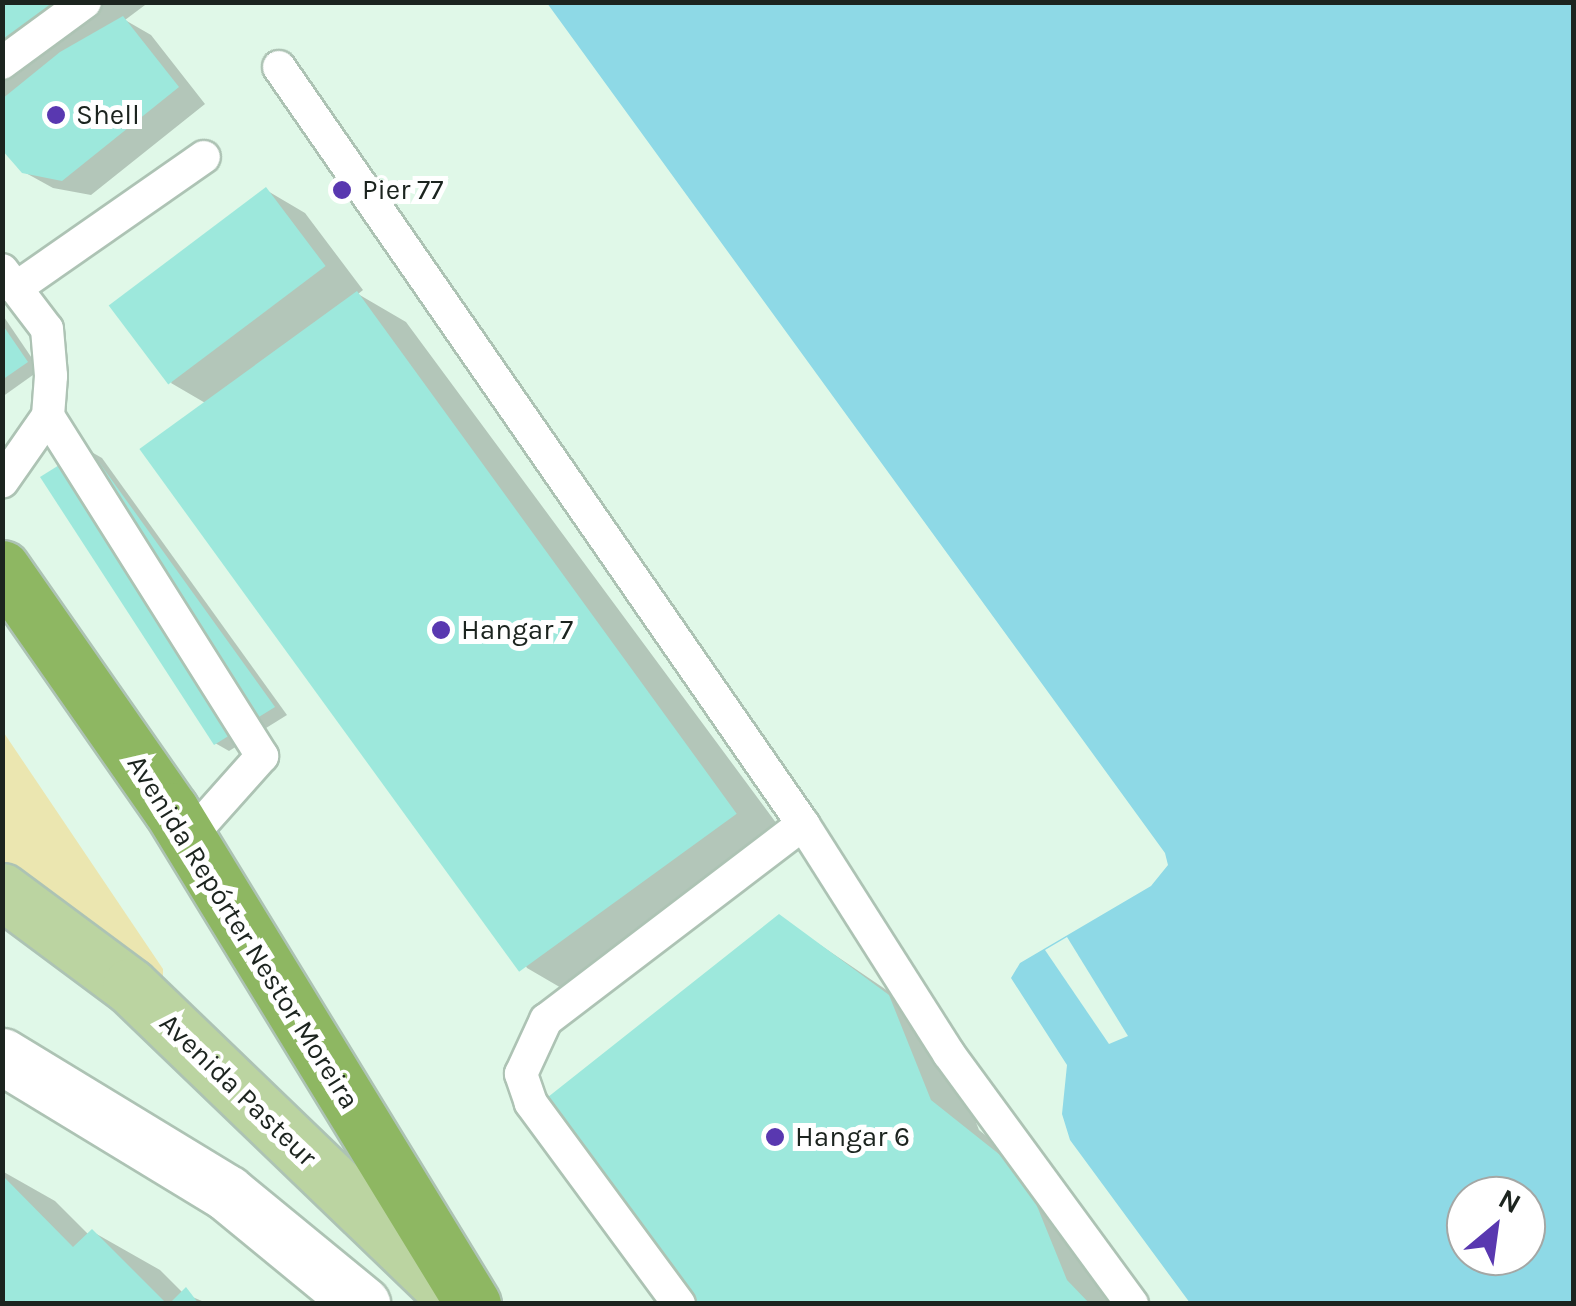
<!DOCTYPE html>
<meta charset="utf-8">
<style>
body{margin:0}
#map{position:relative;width:1576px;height:1306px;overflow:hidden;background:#e0f8e8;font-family:Karla,sans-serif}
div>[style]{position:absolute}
.green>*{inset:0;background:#ebe6b0}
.water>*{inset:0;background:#8ed9e6}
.pier>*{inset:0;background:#e0f8e8}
.shadow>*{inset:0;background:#0003}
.building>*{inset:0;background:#9de8dc;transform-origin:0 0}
.roads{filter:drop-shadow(2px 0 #adc3b4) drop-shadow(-2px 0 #adc3b4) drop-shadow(0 2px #adc3b4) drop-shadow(0 -2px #adc3b4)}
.lane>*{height:32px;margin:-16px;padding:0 16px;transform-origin:16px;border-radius:16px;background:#fff}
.secondary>*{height:55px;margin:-27.5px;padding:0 27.5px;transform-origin:27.5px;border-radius:27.5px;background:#fff}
.primary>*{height:55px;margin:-27.5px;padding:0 27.5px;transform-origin:27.5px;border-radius:27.5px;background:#bbd4a1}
.highway>*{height:55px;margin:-27.5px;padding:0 27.5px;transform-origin:27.5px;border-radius:27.5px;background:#8eb762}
.dots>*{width:28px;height:28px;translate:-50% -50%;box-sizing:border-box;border:5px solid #fff;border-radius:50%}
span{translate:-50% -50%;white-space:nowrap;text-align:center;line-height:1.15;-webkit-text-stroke:10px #fff;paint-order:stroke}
.poi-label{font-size:28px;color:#1c241f}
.left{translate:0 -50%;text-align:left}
.street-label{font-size:28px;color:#1c241f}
.frame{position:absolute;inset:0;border:5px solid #1c241f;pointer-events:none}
.north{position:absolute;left:1446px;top:1176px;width:100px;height:100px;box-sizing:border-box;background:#fff;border:2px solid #a4a7a5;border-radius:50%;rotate:29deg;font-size:28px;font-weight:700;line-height:40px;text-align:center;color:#1c241f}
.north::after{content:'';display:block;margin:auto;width:35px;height:45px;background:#5938b0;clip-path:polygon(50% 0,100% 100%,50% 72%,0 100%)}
</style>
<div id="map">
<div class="green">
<div style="clip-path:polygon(2px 730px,163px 969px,163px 978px,3px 865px)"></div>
</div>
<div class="water">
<div style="clip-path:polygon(evenodd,547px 3px,1573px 3px,1573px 1303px,1190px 1303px,1070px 1140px,1062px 1114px,1067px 1065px,1011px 978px,1020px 963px,1151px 886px,1168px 865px,1165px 853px,547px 3px,1466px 1196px,1526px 1196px,1526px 1256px,1466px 1256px,1466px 1196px)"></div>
</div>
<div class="pier">
<div style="clip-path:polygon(1067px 937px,1128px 1036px,1109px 1044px,1045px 950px)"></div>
</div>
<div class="shadow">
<div style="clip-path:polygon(2px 2px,149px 2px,125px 20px,151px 35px,205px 104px,91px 195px,53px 188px,24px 172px,2px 146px)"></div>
<div style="clip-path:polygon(266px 190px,305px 213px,363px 290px,358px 294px,406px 322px,788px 839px,575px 996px,527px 968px,207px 404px,171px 383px)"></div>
<div style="clip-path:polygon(2px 314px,40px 370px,2px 397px)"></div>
<div style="clip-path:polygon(88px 450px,102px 458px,287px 715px,229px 751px,215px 743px)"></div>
<div style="clip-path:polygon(779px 917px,938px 1025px,979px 1130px,1072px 1205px,1112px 1304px,700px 1304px)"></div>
<div style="clip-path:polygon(2px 1171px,55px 1201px,89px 1235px,93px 1232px,160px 1270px,183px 1293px,209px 1304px,2px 1304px)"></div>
</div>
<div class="building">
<div style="clip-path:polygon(2px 2px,62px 2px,2px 45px)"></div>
<div style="clip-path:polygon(123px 16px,179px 87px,62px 181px,22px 173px,2px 150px,2px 99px,60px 52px)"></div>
<div style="left:266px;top:187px;width:99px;height:197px;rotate:53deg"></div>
<div style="left:357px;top:291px;width:646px;height:269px;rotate:54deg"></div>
<div style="clip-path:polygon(2px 324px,28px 362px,2px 380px)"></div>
<div style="clip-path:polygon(88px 447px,275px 707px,214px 745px,40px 477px)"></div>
<div style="clip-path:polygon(779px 914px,889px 995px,931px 1100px,1024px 1174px,1067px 1280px,1090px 1304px,697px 1304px,543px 1101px)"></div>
<div style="clip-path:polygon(2px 1175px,73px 1247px,92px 1229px,167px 1304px,2px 1304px)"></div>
<div style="clip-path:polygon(186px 1287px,199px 1304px,169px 1304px)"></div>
</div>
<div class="roads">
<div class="lane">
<div style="left:2px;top:63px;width:103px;rotate:-36.3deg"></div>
<div style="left:279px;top:67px;width:921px;rotate:55.31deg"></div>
<div style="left:803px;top:824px;width:272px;rotate:57.6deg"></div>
<div style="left:949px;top:1054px;width:310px;rotate:53.8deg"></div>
<div style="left:2px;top:270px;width:74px;rotate:52.7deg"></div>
<div style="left:47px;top:329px;width:47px;rotate:85.1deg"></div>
<div style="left:51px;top:376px;width:40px;rotate:94.3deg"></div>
<div style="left:48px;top:416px;width:80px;rotate:124.9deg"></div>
<div style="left:16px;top:288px;width:229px;rotate:-34.9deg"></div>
<div style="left:48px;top:416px;width:402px;rotate:57.8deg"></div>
<div style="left:262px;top:756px;width:111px;rotate:131.7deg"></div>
<div style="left:679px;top:1304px;width:250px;rotate:-126.4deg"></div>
<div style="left:531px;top:1103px;width:31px;rotate:-109deg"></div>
<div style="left:521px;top:1074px;width:60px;rotate:-65.2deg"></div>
<div style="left:546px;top:1020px;width:323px;rotate:-37.3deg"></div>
</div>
<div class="secondary">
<div style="left:2px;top:1056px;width:263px;rotate:31.3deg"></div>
<div style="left:227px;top:1193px;width:175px;rotate:39.4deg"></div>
</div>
<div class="primary">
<div style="left:2px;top:891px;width:159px;rotate:36.6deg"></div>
<div style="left:130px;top:986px;width:458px;rotate:43.9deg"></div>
</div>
<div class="highway">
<div style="left:2px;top:568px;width:295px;rotate:55.1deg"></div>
<div style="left:171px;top:810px;width:579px;rotate:58.56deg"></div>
</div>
</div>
<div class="dots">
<div style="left:56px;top:115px;background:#5938b0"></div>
<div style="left:342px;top:190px;background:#5938b0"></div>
<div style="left:441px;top:630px;background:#5938b0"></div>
<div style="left:775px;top:1137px;background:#5938b0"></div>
</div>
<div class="poi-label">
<span class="left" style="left:76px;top:115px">Shell</span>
<span class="left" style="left:362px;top:190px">Pier 77</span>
<span class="left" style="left:461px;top:630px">Hangar 7</span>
<span class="left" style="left:795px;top:1137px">Hangar 6</span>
</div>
<div class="street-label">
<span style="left:243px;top:932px;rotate:58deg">Avenida Repórter Nestor Moreira</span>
<span style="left:238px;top:1090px;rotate:44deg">Avenida Pasteur</span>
</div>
<div class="frame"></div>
<div class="north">N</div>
</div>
